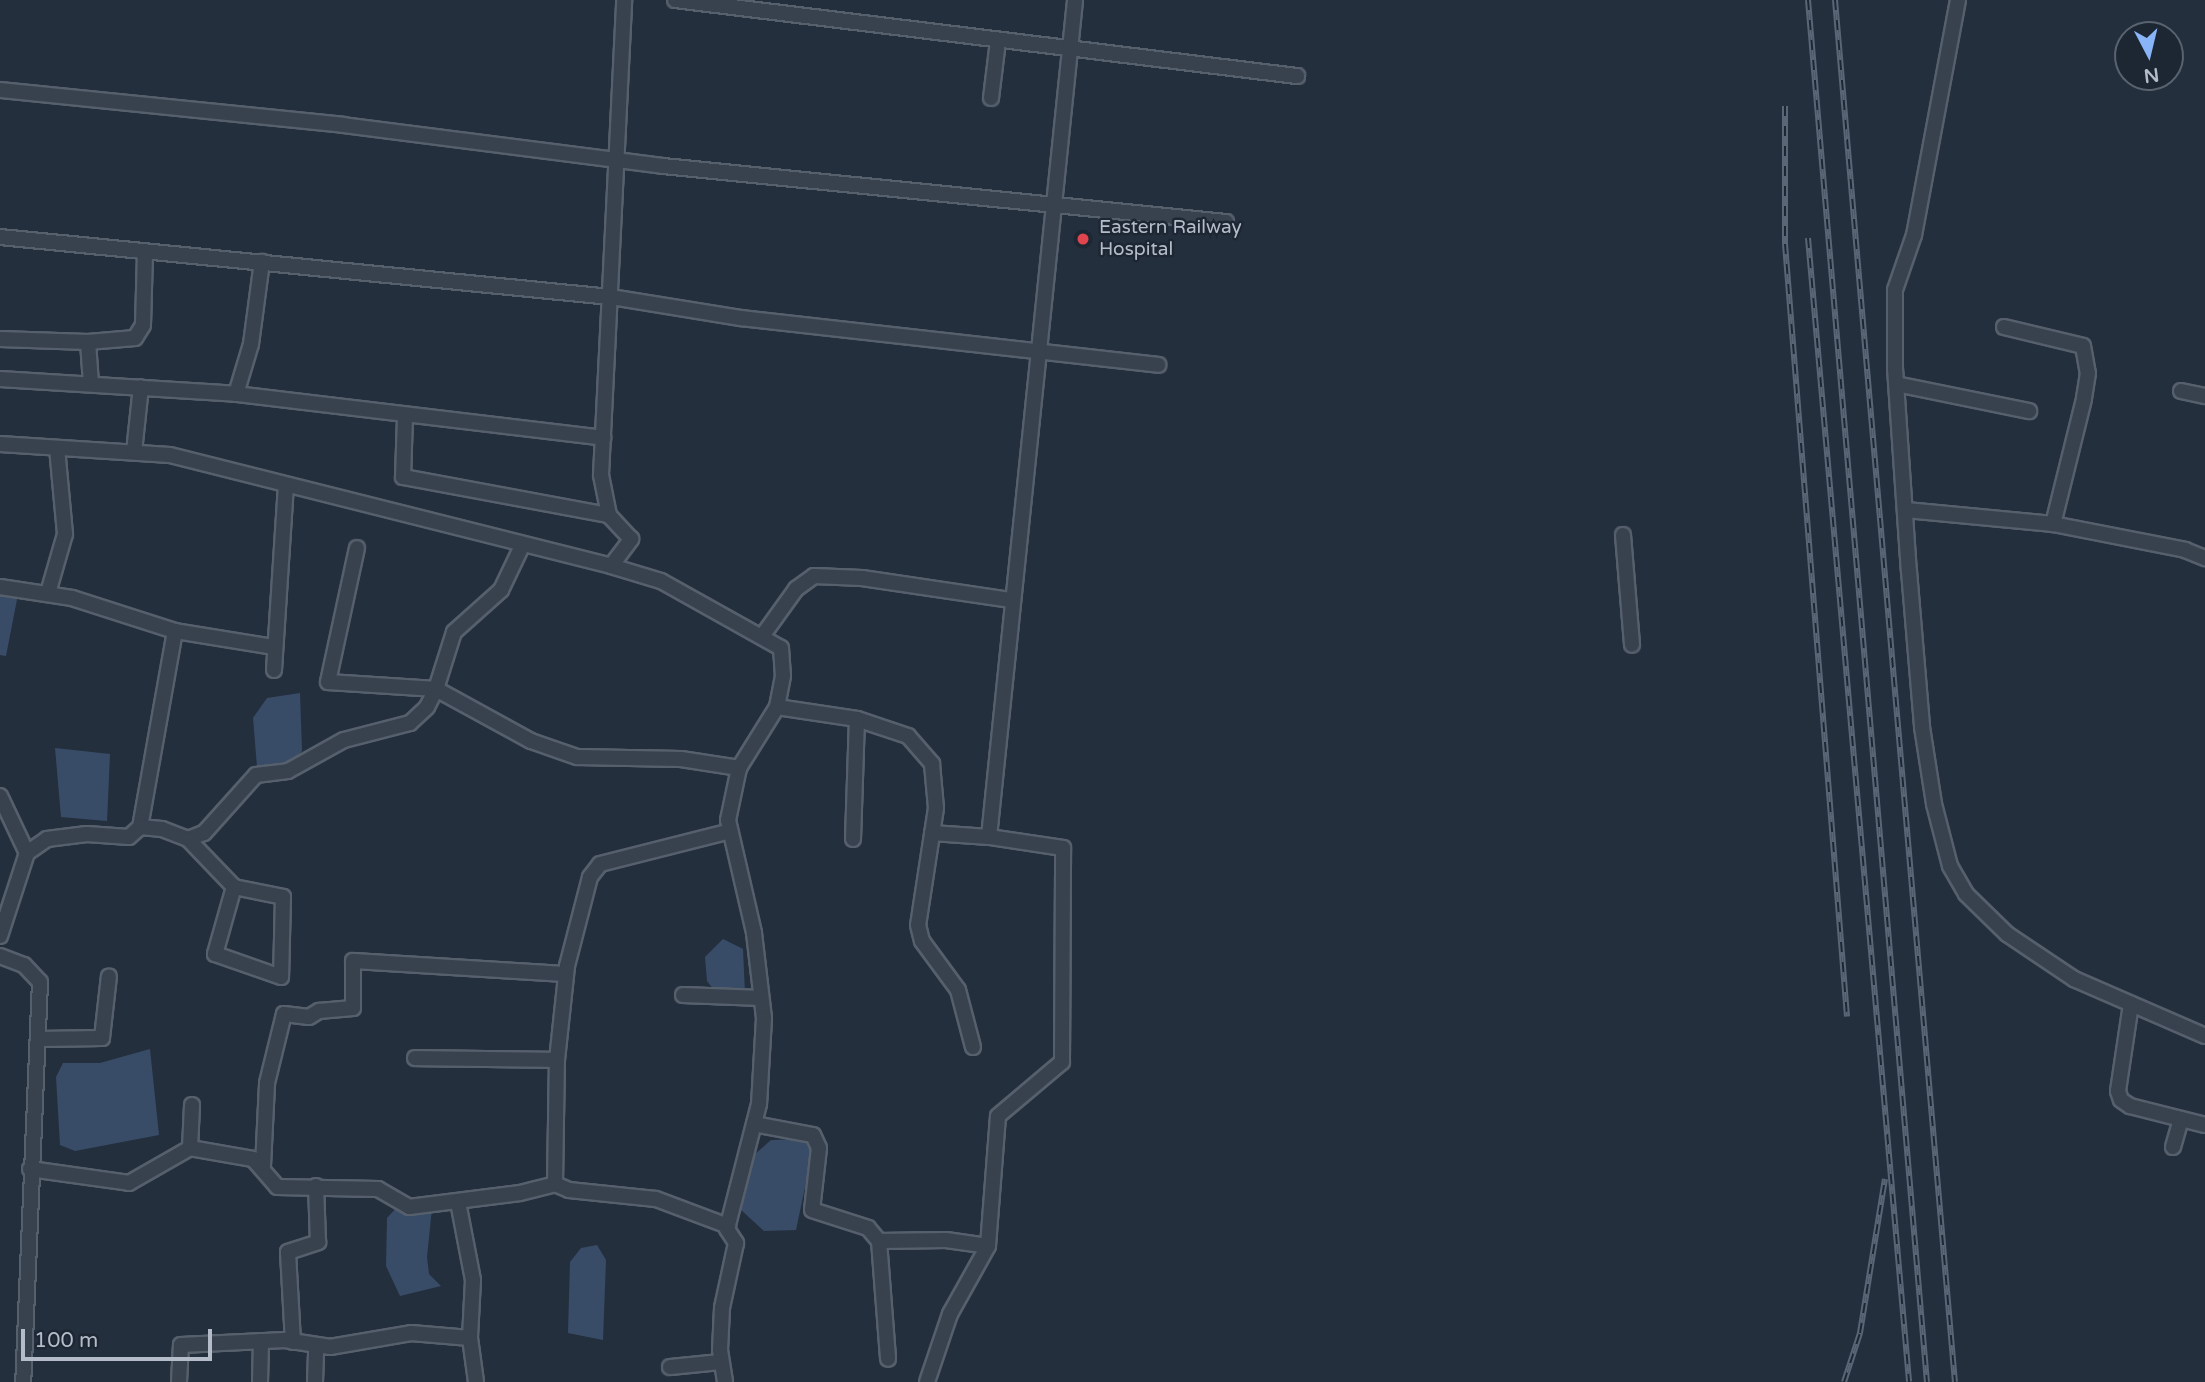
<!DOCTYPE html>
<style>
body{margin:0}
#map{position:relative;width:2205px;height:1382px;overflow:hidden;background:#242f3e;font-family:"Varela Round",sans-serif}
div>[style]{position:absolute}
.water>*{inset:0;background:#394c67}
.roads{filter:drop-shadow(2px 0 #565f6c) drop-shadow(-2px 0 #565f6c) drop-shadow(0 2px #565f6c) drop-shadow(0 -2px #565f6c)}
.minor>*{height:14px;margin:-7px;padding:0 7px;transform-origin:7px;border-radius:7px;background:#38414e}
.rail>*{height:6px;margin-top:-3px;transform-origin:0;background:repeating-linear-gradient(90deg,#1d2633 0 10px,#5a6575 0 20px);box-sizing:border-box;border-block:2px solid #5a6575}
.dots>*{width:19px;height:19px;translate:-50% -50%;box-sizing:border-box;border:4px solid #1d2633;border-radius:50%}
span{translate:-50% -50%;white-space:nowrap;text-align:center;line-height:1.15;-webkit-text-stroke:5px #1d2633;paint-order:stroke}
.poi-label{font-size:19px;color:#b4bcc9}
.left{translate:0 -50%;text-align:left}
.north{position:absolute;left:2114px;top:21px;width:70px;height:70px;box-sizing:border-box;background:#1d2633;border:2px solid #59626f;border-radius:50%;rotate:173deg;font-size:19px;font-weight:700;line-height:28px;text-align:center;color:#b4bcc9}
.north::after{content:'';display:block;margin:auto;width:24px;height:32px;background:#8ab4f8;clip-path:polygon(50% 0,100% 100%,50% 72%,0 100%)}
.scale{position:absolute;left:21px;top:1329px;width:191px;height:32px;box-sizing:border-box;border:4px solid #b4bcc9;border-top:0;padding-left:9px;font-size:21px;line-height:24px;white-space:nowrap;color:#b4bcc9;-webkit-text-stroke:5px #1d2633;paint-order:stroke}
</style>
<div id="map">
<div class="water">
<div style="clip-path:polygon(0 589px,19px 589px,6px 656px,0 655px)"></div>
<div style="clip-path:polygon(300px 693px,302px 751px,287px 770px,257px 767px,253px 718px,267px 698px)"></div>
<div style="clip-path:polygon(55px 748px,110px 754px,107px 821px,61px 817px)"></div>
<div style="clip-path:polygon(723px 939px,743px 949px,745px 994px,717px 994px,707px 981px,705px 957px)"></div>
<div style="clip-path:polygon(150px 1049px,159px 1135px,75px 1151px,60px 1145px,56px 1077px,63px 1063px,100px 1063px)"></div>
<div style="clip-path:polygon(804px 1139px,812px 1154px,796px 1230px,764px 1231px,741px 1210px,746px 1162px,771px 1140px)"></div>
<div style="clip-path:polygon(398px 1206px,432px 1208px,427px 1257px,429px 1274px,441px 1286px,400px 1296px,386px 1266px,387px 1218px)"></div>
<div style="clip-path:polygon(597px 1245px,606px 1260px,603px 1340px,568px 1333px,570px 1262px,581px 1248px)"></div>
</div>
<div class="roads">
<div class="minor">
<div style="left:675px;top:0;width:627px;rotate:6.97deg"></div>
<div style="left:1958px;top:0;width:239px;rotate:100.6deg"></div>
<div style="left:1914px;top:235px;width:58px;rotate:109.1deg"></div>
<div style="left:1895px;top:290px;width:78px;rotate:90deg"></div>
<div style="left:1895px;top:368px;width:203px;rotate:86.1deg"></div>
<div style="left:1909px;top:571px;width:157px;rotate:85.2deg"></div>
<div style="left:1922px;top:727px;width:78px;rotate:81.1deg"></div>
<div style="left:1934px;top:804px;width:64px;rotate:75.5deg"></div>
<div style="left:1950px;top:866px;width:32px;rotate:60deg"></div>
<div style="left:1966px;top:894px;width:57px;rotate:44.3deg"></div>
<div style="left:2007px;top:934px;width:81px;rotate:33.9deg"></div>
<div style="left:2074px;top:979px;width:143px;rotate:23.5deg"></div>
<div style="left:0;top:90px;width:345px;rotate:5.8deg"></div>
<div style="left:343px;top:125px;width:323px;rotate:7.3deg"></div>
<div style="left:663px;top:166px;width:566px;rotate:5.68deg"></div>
<div style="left:991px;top:98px;width:57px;rotate:-83deg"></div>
<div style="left:0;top:237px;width:614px;rotate:5.61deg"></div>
<div style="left:611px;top:297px;width:132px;rotate:9.2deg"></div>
<div style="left:741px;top:318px;width:420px;rotate:6.4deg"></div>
<div style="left:2004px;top:327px;width:81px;rotate:13.5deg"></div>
<div style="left:2083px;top:346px;width:27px;rotate:80deg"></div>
<div style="left:2088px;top:373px;width:26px;rotate:99deg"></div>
<div style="left:2084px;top:399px;width:129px;rotate:103.9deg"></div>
<div style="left:0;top:339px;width:88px;rotate:2deg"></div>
<div style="left:88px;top:342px;width:47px;rotate:-4.9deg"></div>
<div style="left:135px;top:338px;width:15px;rotate:-58deg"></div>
<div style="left:143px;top:325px;width:73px;rotate:-88.4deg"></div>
<div style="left:88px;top:342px;width:42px;rotate:85.9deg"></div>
<div style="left:0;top:379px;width:236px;rotate:3.6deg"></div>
<div style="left:236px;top:394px;width:370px;rotate:6.8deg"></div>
<div style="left:1896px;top:384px;width:136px;rotate:11.5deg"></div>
<div style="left:2181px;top:391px;width:25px;rotate:12deg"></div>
<div style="left:236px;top:394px;width:52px;rotate:-73.3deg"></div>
<div style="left:251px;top:344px;width:83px;rotate:-82.4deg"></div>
<div style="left:405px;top:417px;width:60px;rotate:91.9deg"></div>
<div style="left:403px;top:477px;width:209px;rotate:10.5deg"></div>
<div style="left:0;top:444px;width:170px;rotate:3.7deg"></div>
<div style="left:170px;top:455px;width:455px;rotate:14.1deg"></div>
<div style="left:611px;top:566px;width:52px;rotate:16.7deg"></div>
<div style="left:661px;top:581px;width:137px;rotate:29.2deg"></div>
<div style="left:781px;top:648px;width:28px;rotate:86deg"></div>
<div style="left:783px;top:676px;width:32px;rotate:101deg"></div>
<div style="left:777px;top:707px;width:72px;rotate:121.9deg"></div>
<div style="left:739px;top:768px;width:53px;rotate:101.9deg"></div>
<div style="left:728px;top:820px;width:116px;rotate:77deg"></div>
<div style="left:754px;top:933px;width:86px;rotate:83.3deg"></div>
<div style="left:764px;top:1018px;width:86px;rotate:93.3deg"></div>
<div style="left:759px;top:1104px;width:129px;rotate:104.4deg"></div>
<div style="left:727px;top:1229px;width:17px;rotate:57deg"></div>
<div style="left:736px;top:1243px;width:66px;rotate:102.2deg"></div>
<div style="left:722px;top:1308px;width:42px;rotate:92.7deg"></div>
<div style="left:720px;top:1350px;width:32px;rotate:81deg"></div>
<div style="left:134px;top:452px;width:65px;rotate:-83.9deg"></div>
<div style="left:1906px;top:510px;width:148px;rotate:5.4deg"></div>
<div style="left:2053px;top:524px;width:135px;rotate:11.1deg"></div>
<div style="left:2185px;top:550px;width:22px;rotate:22deg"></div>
<div style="left:1623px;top:535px;width:110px;rotate:85.3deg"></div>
<div style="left:522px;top:546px;width:49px;rotate:115.5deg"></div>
<div style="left:501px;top:590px;width:63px;rotate:138.2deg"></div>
<div style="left:454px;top:632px;width:60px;rotate:107.5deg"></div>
<div style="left:436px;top:689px;width:108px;rotate:28.7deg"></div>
<div style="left:531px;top:741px;width:49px;rotate:19.2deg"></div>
<div style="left:577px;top:757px;width:104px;rotate:1.1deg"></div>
<div style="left:681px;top:759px;width:59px;rotate:8.8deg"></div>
<div style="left:611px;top:566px;width:34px;rotate:-53deg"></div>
<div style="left:631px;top:539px;width:33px;rotate:-133deg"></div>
<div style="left:609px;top:515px;width:41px;rotate:-101.3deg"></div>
<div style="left:601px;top:475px;width:476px;rotate:-87.2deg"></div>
<div style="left:0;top:587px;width:73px;rotate:8.7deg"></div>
<div style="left:72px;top:598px;width:108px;rotate:17.8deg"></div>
<div style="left:175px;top:631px;width:199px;rotate:100.1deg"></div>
<div style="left:48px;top:593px;width:61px;rotate:-73.9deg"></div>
<div style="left:65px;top:534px;width:86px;rotate:-95.3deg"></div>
<div style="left:175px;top:631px;width:100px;rotate:9.2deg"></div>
<div style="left:763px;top:635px;width:57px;rotate:-54.3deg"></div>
<div style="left:796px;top:589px;width:22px;rotate:-36deg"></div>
<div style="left:814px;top:576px;width:48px;rotate:2.4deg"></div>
<div style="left:862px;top:578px;width:151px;rotate:8.4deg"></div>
<div style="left:274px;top:670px;width:184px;rotate:-86.3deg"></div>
<div style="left:777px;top:707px;width:81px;rotate:8.5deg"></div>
<div style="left:857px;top:719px;width:54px;rotate:18.4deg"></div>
<div style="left:908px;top:736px;width:37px;rotate:49deg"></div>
<div style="left:932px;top:764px;width:44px;rotate:84.8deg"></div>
<div style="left:936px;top:808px;width:118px;rotate:98.7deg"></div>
<div style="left:918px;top:925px;width:16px;rotate:76deg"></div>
<div style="left:922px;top:941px;width:61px;rotate:53.7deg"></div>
<div style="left:958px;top:990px;width:59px;rotate:75.3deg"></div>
<div style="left:0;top:796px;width:63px;rotate:64.7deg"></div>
<div style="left:932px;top:833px;width:57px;rotate:4deg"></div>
<div style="left:188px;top:839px;width:17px;rotate:-21deg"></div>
<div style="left:204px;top:833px;width:78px;rotate:-48.1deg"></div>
<div style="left:256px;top:775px;width:32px;rotate:-7deg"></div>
<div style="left:288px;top:771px;width:64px;rotate:-29deg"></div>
<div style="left:344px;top:740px;width:68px;rotate:-14.4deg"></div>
<div style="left:410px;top:723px;width:23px;rotate:-43deg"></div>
<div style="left:427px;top:707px;width:20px;rotate:-63deg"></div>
<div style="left:436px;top:689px;width:108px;rotate:-176.3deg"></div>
<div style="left:328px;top:682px;width:137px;rotate:-77.8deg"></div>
<div style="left:853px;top:839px;width:120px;rotate:-88.1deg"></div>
<div style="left:0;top:936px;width:87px;rotate:-72deg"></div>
<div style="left:27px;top:853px;width:24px;rotate:-35deg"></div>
<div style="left:47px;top:839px;width:40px;rotate:-7.1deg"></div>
<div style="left:87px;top:834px;width:42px;rotate:4.1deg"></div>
<div style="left:129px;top:837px;width:15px;rotate:-42deg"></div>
<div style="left:140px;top:827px;width:22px;rotate:5deg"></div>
<div style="left:162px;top:829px;width:28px;rotate:21deg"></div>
<div style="left:188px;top:839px;width:66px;rotate:46.2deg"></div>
<div style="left:234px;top:887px;width:50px;rotate:11.5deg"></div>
<div style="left:283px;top:897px;width:80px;rotate:91.4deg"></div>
<div style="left:281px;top:977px;width:70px;rotate:-160.8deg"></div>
<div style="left:215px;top:954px;width:70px;rotate:-74.2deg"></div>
<div style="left:0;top:956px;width:26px;rotate:21deg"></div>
<div style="left:24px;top:965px;width:23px;rotate:47deg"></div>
<div style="left:40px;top:982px;width:400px;rotate:92.4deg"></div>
<div style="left:683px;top:995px;width:78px;rotate:2.2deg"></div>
<div style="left:2131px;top:1004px;width:88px;rotate:98.5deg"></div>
<div style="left:2118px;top:1091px;width:9px;rotate:72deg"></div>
<div style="left:2121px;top:1100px;width:11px;rotate:34deg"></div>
<div style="left:2130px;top:1106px;width:77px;rotate:14.2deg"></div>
<div style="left:39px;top:1039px;width:63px;rotate:-0.9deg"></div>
<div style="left:102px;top:1038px;width:62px;rotate:-83.6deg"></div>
<div style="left:415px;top:1058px;width:142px;rotate:0.8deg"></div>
<div style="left:754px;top:1124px;width:60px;rotate:10.6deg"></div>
<div style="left:813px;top:1135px;width:14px;rotate:65deg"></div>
<div style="left:819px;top:1148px;width:62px;rotate:96.4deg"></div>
<div style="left:812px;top:1210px;width:59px;rotate:17.8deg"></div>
<div style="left:868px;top:1228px;width:17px;rotate:50deg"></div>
<div style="left:879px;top:1241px;width:118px;rotate:85.6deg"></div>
<div style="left:2173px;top:1147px;width:29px;rotate:-74deg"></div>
<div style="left:190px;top:1148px;width:43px;rotate:-87.3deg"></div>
<div style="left:263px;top:1166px;width:83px;rotate:-87.2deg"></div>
<div style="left:267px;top:1083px;width:71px;rotate:-76.2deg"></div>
<div style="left:284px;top:1014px;width:25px;rotate:7deg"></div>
<div style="left:309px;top:1017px;width:12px;rotate:-31deg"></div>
<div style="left:319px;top:1011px;width:34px;rotate:-5deg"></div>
<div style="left:353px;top:1008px;width:47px;rotate:-90deg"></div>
<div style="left:353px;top:961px;width:213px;rotate:3.5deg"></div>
<div style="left:30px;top:1169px;width:100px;rotate:8deg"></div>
<div style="left:129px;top:1183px;width:70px;rotate:-29.8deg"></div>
<div style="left:190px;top:1148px;width:64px;rotate:9.9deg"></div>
<div style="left:253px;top:1159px;width:37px;rotate:49deg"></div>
<div style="left:277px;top:1187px;width:101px;rotate:1.1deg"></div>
<div style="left:378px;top:1189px;width:36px;rotate:30deg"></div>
<div style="left:409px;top:1207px;width:112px;rotate:-7.2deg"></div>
<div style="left:520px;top:1193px;width:36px;rotate:-14deg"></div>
<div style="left:555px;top:1184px;width:15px;rotate:23deg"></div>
<div style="left:569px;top:1190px;width:87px;rotate:5.9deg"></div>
<div style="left:656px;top:1199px;width:77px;rotate:20.6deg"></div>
<div style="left:555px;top:1184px;width:124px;rotate:-89.1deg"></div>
<div style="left:557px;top:1060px;width:95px;rotate:-83.9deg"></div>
<div style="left:567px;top:966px;width:92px;rotate:-75.5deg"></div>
<div style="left:590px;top:877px;width:16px;rotate:-52deg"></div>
<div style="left:600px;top:864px;width:134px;rotate:-14.2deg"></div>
<div style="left:458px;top:1202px;width:79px;rotate:79.1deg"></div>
<div style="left:473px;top:1280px;width:58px;rotate:93deg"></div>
<div style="left:470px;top:1338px;width:44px;rotate:82.2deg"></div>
<div style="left:879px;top:1241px;width:67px;rotate:-0.9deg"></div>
<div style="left:946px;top:1240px;width:42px;rotate:8.1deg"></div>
<div style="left:293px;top:1342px;width:90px;rotate:-93.2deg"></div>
<div style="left:288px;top:1252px;width:32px;rotate:-18deg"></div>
<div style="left:318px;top:1242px;width:56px;rotate:-92deg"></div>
<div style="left:670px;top:1367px;width:51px;rotate:-5.6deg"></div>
<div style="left:179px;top:1382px;width:37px;rotate:-87deg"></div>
<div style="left:181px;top:1345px;width:104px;rotate:-2.8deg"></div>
<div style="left:285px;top:1340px;width:46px;rotate:8.8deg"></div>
<div style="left:330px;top:1347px;width:82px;rotate:-9.8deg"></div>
<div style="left:411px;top:1333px;width:59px;rotate:4.8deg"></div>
<div style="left:260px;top:1382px;width:41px;rotate:-88.6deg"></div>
<div style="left:315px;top:1382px;width:34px;rotate:-88deg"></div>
<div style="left:927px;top:1382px;width:72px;rotate:-71.3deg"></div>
<div style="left:950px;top:1314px;width:78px;rotate:-60.8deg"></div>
<div style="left:988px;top:1246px;width:130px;rotate:-85.6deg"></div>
<div style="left:998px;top:1116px;width:84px;rotate:-40.2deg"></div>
<div style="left:1062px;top:1062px;width:214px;rotate:-89.7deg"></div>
<div style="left:1063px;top:848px;width:75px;rotate:-171.5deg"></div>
<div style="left:989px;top:837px;width:841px;rotate:-84.13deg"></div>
</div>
</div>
<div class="rail">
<div style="left:1808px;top:0;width:1387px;rotate:85.08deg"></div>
<div style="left:1835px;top:0;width:1387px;rotate:85.04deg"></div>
<div style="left:1785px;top:106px;width:138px;rotate:90deg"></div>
<div style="left:1785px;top:244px;width:775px;rotate:85.41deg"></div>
<div style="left:1808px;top:238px;width:1148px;rotate:84.95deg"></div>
<div style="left:1844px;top:1382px;width:52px;rotate:-71.9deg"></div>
<div style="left:1860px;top:1333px;width:156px;rotate:-80.8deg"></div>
</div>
<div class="dots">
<div style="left:1083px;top:239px;background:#e0444e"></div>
</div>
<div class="poi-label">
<span class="left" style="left:1099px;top:239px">Eastern Railway<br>Hospital</span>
</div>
<div class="north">N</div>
<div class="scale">100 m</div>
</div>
